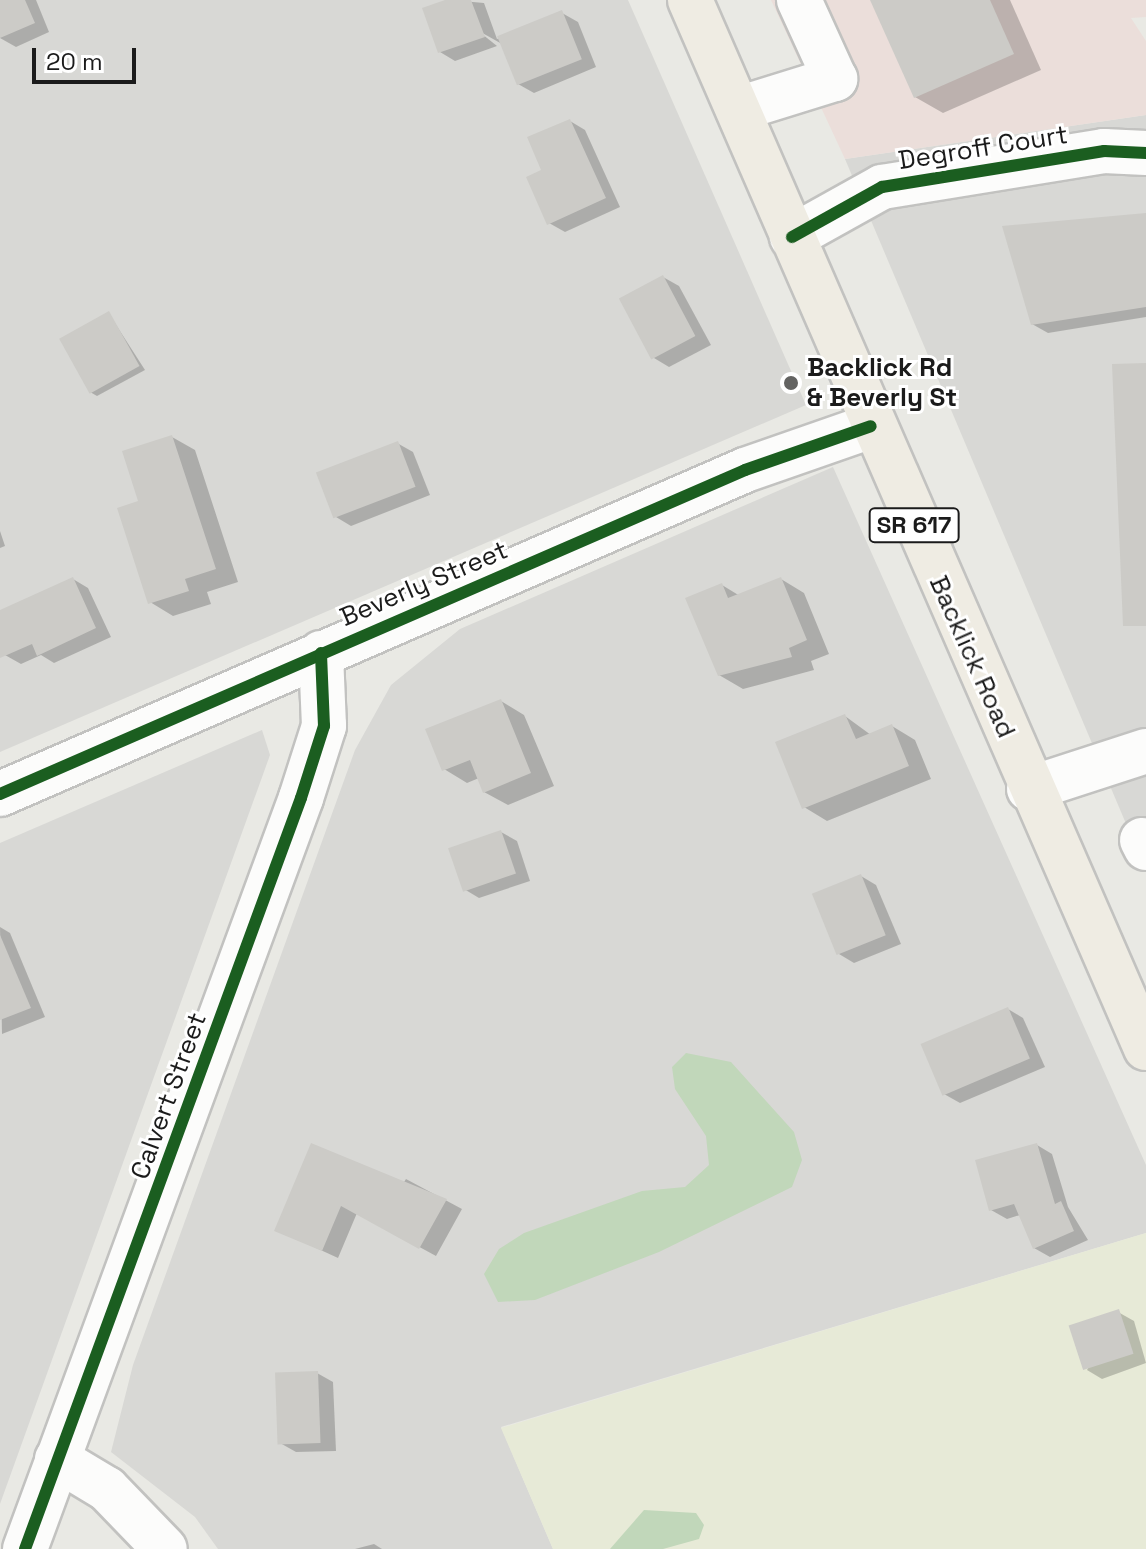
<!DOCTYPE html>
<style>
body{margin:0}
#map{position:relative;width:1146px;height:1549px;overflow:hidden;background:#e9e9e4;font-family:"Space Grotesk",sans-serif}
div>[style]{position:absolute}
.residential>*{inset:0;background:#d8d8d5}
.commercial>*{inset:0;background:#ebdeda}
.farmland>*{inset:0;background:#e7ead7}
.forest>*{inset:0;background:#c1d7ba}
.shadow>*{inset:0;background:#0003}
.building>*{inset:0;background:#cccbc7;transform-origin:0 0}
.roads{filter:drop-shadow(2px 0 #c2c2c0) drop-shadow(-2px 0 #c2c2c0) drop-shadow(0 2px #c2c2c0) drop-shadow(0 -2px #c2c2c0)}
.minor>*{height:44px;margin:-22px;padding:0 22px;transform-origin:22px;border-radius:22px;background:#fcfcfb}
.major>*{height:44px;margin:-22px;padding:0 22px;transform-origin:22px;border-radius:22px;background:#efece3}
.cycleway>*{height:12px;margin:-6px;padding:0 6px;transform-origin:6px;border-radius:6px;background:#1b5e20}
.dots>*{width:22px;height:22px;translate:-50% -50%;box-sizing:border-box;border:4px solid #fff;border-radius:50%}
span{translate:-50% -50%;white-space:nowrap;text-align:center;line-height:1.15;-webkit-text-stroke:6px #fff;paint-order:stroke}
.shield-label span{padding:2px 6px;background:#fff;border:2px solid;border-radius:6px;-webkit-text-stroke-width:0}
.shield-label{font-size:24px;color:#1b1b1b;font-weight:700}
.street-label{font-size:26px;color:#1b1b1b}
.poi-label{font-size:26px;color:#1b1b1b;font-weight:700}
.left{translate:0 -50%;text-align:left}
.scale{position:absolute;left:32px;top:48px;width:104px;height:36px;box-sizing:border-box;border:4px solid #1b1b1b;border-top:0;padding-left:10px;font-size:24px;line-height:28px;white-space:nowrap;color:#1b1b1b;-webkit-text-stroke:6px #fff;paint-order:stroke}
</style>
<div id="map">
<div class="residential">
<div style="clip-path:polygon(0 0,628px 0,806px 405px,0 752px)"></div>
<div style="clip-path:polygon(1146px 115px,1146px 871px,845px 159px)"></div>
<div style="clip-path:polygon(833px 467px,1146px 1165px,1146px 1233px,501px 1427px,553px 1549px,218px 1549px,195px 1517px,111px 1452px,133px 1365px,355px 750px,391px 685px,460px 629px)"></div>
<div style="clip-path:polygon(262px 730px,270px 755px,0 1504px,0 843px)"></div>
</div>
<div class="commercial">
<div style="clip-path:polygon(771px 0,1146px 0,1146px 17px,1131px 18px,1146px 41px,1146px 115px,845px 159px)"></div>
</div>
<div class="farmland">
<div style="clip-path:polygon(1146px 1233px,1146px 1549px,553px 1549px,501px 1428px)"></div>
</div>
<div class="forest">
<div style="clip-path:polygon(686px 1053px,731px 1062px,794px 1132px,802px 1160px,792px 1187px,659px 1252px,535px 1300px,498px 1302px,484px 1274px,499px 1249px,524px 1233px,642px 1191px,685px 1187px,709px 1165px,706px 1136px,675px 1089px,672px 1067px)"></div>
<div style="clip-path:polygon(644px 1510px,696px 1513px,704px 1525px,699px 1539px,663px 1549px,610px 1549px)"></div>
</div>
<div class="shadow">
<div style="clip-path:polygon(0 0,36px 0,49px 32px,16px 47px,0 38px)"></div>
<div style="clip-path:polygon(451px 0,484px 3px,497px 39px,562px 13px,578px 22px,596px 67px,534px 93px,518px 84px,502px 44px,477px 30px,497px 46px,455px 61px,440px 52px)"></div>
<div style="clip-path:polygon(872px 0,1010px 0,1041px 70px,943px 113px,915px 97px)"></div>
<div style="clip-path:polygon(570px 121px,585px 130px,620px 207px,565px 232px,549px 223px,544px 171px)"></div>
<div style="clip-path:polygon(1146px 213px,1146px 317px,1048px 333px,1032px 324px)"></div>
<div style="clip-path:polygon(663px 277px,679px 286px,711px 345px,669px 367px,654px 358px)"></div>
<div style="clip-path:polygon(109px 314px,145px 370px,97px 396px,90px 392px)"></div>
<div style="clip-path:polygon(172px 437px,195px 450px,238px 582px,207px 592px,211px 604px,173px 616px,150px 602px,140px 502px)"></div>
<div style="clip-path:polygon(397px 443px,413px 452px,430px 495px,351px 526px,336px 517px)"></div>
<div style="clip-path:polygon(0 531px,5px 546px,0 548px)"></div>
<div style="clip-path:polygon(73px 579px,88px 588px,111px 637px,54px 663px,41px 655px,21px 664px,5px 655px,0 613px)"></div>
<div style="clip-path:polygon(781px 579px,804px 593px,829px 654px,811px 661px,814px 670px,743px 689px,719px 675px,722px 585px,740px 596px)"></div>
<div style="clip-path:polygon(501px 701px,524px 715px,554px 786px,508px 805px,484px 792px,479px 778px,467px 783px,444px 769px)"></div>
<div style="clip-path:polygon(845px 716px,871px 735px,892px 726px,915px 740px,931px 779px,827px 821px,804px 807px)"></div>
<div style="clip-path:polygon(501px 832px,517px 841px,530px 881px,479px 898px,464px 889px)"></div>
<div style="clip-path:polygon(861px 876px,876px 885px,901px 944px,854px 963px,839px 954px)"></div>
<div style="clip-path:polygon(0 927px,10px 933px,45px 1017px,2px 1034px)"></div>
<div style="clip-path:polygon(1008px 1009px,1023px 1018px,1045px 1067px,960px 1103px,944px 1094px)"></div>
<div style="clip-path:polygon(1037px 1145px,1052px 1154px,1068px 1207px,1088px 1240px,1050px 1257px,1034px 1248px,1020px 1215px,1007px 1219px,991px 1210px)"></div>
<div style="clip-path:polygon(312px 1146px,402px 1185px,406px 1179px,462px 1209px,436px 1256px,357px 1213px,338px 1258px,277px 1230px)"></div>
<div style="clip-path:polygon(1118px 1312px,1134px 1321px,1146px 1363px,1102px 1379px,1087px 1370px)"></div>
<div style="clip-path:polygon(317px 1373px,333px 1382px,336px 1451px,296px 1452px,280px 1443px)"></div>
<div style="clip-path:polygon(374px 1544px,382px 1549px,355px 1549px)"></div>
</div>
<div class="building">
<div style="clip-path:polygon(0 0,25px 0,35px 23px,0 38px)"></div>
<div style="clip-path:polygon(445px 0,471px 0,485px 37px,438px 53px,422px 8px)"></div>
<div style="clip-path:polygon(870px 0,990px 0,1014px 54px,914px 98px)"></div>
<div style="left:562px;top:10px;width:53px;height:70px;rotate:68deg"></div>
<div style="clip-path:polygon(570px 119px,606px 198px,547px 225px,526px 177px,541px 170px,527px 137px)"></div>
<div style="clip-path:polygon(1146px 213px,1146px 307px,1031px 325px,1002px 226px)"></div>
<div style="left:663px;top:275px;width:69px;height:50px;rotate:62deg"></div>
<div style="left:109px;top:311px;width:63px;height:57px;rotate:61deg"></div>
<div style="clip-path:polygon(1146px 363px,1146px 626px,1123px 626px,1112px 364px)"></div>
<div style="clip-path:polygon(172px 435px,216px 569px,185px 579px,189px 591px,148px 604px,117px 508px,138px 501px,122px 451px)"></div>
<div style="left:398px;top:441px;width:49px;height:88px;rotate:69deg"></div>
<div style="clip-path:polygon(73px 577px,96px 628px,37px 656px,32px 644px,0 658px,0 610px)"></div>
<div style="clip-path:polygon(781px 577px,807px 640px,789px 648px,792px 657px,718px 676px,685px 598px,722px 583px,728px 598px)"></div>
<div style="clip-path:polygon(501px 699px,531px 773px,483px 793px,470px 760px,442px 771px,425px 729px)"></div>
<div style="clip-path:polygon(845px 714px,856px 739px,892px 724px,909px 766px,802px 809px,775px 742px)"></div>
<div style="left:501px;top:830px;width:46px;height:56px;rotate:71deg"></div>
<div style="left:861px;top:874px;width:66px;height:53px;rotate:68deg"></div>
<div style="clip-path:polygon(0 935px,31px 1008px,0 1020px)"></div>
<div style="left:1008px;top:1007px;width:56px;height:95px;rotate:67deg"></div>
<div style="clip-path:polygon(311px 1143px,447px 1199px,419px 1249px,341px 1206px,322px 1251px,274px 1231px)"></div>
<div style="clip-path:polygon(1037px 1143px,1055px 1204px,1061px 1201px,1074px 1231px,1033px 1249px,1014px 1204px,989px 1211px,975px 1160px)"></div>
<div style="left:1119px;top:1309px;width:47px;height:53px;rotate:72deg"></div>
<div style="left:318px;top:1371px;width:72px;height:43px;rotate:88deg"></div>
</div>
<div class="roads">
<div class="minor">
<div style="left:738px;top:109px;width:102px;rotate:-17.2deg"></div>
<div style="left:835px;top:79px;width:87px;rotate:-114.5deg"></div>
<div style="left:792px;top:237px;width:103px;rotate:-29.1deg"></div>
<div style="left:882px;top:187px;width:225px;rotate:-9.2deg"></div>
<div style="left:1104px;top:151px;width:42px;rotate:2.7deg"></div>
<div style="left:1029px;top:789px;width:123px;rotate:-18deg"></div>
<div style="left:0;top:794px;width:812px;rotate:-23.5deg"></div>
<div style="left:745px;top:470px;width:133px;rotate:-19.2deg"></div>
<div style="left:1142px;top:840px;width:9px;rotate:63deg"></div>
<div style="left:57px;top:1459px;width:58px;rotate:31deg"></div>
<div style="left:107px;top:1489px;width:83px;rotate:46deg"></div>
<div style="left:25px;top:1549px;width:800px;rotate:-69.82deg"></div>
<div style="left:301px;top:798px;width:76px;rotate:-72.3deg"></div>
<div style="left:324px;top:726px;width:73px;rotate:-92.4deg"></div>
</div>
<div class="major">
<div style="left:690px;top:0;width:1143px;rotate:66.49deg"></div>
</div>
</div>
<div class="cycleway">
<div style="left:792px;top:237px;width:103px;rotate:-29.1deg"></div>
<div style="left:882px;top:187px;width:225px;rotate:-9.2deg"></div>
<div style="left:1104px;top:151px;width:42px;rotate:2.7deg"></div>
<div style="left:0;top:794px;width:812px;rotate:-23.5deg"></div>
<div style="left:745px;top:470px;width:133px;rotate:-19.2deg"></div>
<div style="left:25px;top:1549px;width:800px;rotate:-69.82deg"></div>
<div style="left:301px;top:798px;width:76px;rotate:-72.3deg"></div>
<div style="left:324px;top:726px;width:73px;rotate:-92.4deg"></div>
</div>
<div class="dots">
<div style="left:791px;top:383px;background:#636361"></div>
</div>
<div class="shield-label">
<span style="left:914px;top:525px">SR 617</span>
</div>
<div class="street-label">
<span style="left:983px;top:148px;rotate:-9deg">Degroff Court</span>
<span style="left:424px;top:584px;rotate:-23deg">Beverly Street</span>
<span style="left:972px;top:657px;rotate:66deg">Backlick Road</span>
<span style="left:169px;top:1096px;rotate:-70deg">Calvert Street</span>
</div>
<div class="poi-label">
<span class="left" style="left:807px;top:383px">Backlick Rd<br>&amp; Beverly St</span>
</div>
<div class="scale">20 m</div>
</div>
